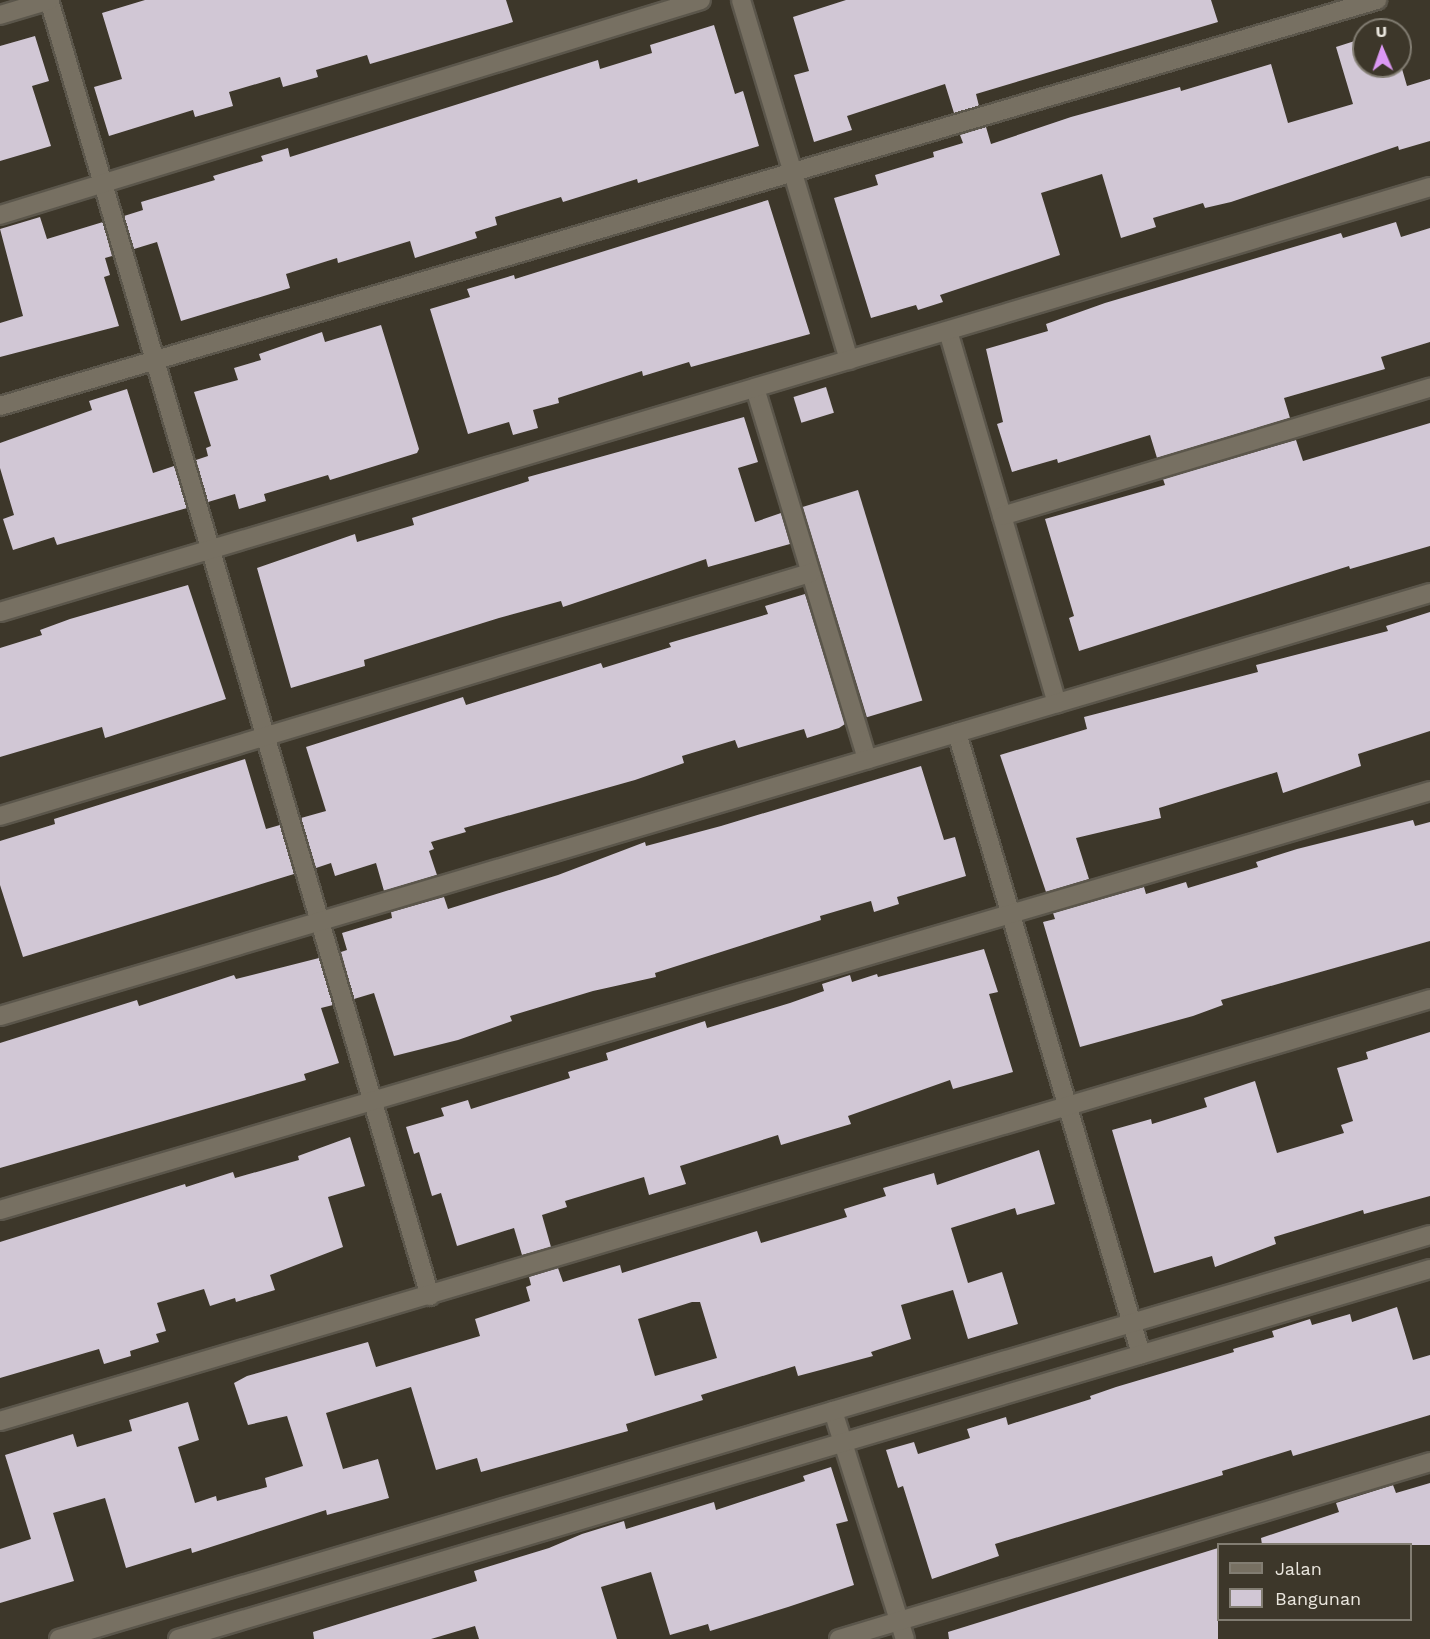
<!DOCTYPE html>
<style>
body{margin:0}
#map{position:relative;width:1430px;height:1639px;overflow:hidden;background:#3d372a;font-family:"Work Sans",sans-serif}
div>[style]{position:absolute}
.building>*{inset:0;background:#d1c7d5;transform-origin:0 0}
.roads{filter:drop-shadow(2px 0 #5b564b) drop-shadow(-2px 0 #5b564b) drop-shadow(0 2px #5b564b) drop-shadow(0 -2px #5b564b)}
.minor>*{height:18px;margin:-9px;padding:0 9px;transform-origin:9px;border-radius:9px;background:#777062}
span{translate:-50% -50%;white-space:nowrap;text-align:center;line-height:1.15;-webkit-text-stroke:6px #3d372a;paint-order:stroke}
.legend{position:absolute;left:1217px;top:1543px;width:195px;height:78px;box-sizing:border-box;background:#3d372a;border:2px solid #827d72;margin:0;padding:8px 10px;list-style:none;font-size:18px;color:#eae6de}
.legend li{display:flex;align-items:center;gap:12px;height:30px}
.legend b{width:30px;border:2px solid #827d72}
.north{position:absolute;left:1352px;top:18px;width:60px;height:60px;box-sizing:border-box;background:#3d372a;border:2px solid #827d72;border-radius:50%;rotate:358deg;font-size:16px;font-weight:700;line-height:24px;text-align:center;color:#eae6de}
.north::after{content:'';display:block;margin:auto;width:21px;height:27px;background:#dc99f4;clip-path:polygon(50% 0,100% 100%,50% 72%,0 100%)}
</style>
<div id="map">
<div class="building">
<div style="clip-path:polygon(145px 0,506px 0,513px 22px,370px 64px,367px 55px,316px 70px,318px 77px,283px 87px,280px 77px,229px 92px,233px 106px,195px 117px,193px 110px,109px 136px,94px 87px,122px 79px,102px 13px)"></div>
<div style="clip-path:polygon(846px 0,1211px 0,1218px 22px,976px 94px,979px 106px,954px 113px,945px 84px,847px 116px,852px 130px,814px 142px,794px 75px,809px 71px,793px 17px)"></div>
<div style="clip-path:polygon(714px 25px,735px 94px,743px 91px,759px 146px,638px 183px,637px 179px,563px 202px,561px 197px,495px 217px,497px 225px,475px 232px,477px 238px,415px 258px,410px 241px,338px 263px,337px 258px,286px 274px,290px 288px,181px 321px,157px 242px,134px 249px,124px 216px,143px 210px,141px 202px,215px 180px,213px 176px,263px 161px,261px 156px,288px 148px,290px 157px,598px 60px,600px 69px,652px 53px,650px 45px)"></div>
<div style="clip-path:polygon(35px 36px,49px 81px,32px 86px,51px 146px,0 161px,0 46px)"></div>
<div style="clip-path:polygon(1364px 38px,1364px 66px,1400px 66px,1400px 62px,1407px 86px,1430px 79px,1430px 141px,1399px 150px,1398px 146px,1231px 202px,1205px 208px,1203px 203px,1153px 218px,1156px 227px,1121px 238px,1102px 174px,1041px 193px,1060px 255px,940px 295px,943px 302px,918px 310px,916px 305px,871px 318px,834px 198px,878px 185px,875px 175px,934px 157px,933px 152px,963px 143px,960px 135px,986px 127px,991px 144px,1071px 117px,1180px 87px,1181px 91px,1271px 64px,1288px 123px,1353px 104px,1336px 47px)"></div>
<div style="clip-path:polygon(768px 200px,810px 334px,691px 367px,689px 362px,643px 376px,642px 371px,558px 398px,559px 403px,533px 410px,538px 428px,513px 435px,509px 422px,468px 434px,430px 309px,470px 297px,467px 289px,514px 275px,515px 279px)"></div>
<div style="clip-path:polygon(40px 217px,47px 239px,103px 222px,112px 256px,105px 258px,110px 275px,104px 277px,119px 326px,0 357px,0 323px,23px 316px,0 229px)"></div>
<div style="clip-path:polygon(1396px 222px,1401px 237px,1430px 228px,1430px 342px,1381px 357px,1385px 369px,1284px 398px,1290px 418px,1157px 458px,1150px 435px,1058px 463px,1057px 459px,1012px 472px,997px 424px,1003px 422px,986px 349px,1048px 331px,1046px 324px,1105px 303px,1341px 233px,1343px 238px)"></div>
<div style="clip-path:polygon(381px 325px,419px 449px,417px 453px,330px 480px,328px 475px,264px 494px,266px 501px,239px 509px,235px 494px,208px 502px,196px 460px,208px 456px,206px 448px,211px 446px,194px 392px,238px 380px,234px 368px,261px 360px,259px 354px,322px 332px,325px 342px)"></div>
<div style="left:826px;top:387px;width:27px;height:34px;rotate:73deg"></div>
<div style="clip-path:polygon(127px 389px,153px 473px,174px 466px,187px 508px,57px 545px,54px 537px,13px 550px,3px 519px,14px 515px,0 468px,0 443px,92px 410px,89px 401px)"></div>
<div style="clip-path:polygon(744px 417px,758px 462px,738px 468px,755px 522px,781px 513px,790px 544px,708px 567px,706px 559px,563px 607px,561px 601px,499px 618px,364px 660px,365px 666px,291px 688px,257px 568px,355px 534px,357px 542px,414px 525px,412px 518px,529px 481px,528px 477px)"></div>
<div style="clip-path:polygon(1430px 423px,1430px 546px,1350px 569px,1349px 566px,1079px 651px,1069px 618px,1074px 616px,1045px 519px,1165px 485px,1163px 479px,1296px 440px,1303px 461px)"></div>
<div style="left:858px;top:490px;width:220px;height:58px;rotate:73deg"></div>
<div style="clip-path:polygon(188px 585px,226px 699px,105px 738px,102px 727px,0 757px,0 648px,42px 635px,40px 630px,70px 619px)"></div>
<div style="clip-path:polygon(805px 594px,845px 724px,839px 728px,807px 738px,804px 729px,738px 748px,735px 740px,682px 756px,684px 763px,635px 780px,464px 828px,466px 832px,431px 842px,434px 849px,429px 851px,437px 875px,384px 891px,376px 863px,335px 876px,331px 863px,316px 868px,301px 818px,326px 811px,306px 747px,463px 697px,466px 705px,601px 663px,603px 668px,671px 647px,669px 643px,768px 614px,765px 606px)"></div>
<div style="clip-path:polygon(1430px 612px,1430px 731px,1358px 754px,1361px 766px,1283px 793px,1277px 772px,1159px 808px,1161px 818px,1076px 838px,1089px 879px,1046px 892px,1000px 755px,1087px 729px,1084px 717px,1258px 672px,1256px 665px,1388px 631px,1386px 626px)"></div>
<div style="clip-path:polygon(245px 759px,266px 829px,280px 825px,294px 874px,23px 957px,0 885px,0 841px,55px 824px,54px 819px)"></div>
<div style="clip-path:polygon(921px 766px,944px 840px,955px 837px,966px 876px,897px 897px,899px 904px,874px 912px,871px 901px,820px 916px,821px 920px,655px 973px,656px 977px,593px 991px,510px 1016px,512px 1021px,458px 1040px,394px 1056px,374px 993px,354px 999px,341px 952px,347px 950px,342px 933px,392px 918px,391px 912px,444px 897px,448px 909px,558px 875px,645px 842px,646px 846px,721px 826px)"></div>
<div style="clip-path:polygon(1413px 820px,1415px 826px,1430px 822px,1430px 941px,1221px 1000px,1223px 1005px,1193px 1016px,1080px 1047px,1043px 922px,1055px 919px,1053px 913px,1144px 887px,1146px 894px,1186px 882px,1188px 888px,1258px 867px,1256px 862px,1297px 849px)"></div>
<div style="clip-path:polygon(984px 949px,998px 992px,989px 994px,1013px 1072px,953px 1089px,950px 1080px,848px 1116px,851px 1124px,781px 1145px,778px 1135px,680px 1166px,686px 1184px,649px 1195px,644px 1177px,565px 1201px,567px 1207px,542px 1215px,551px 1247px,522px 1255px,514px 1228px,457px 1246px,441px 1193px,432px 1196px,419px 1152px,414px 1154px,406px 1127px,444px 1116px,441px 1108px,468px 1100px,471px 1109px,570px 1078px,568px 1072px,608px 1060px,606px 1053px,705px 1021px,707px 1028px,790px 1003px,824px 991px,822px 984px,850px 975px,852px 982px,877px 974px,878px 977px)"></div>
<div style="clip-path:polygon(319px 958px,333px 1005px,321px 1008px,339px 1063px,304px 1074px,306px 1080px,0 1168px,0 1043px,137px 1000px,139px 1006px,234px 975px,236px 979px)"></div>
<div style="clip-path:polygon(1430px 1032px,1430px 1196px,1364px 1214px,1363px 1210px,1274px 1237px,1276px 1244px,1215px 1267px,1212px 1256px,1154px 1273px,1112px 1130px,1151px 1119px,1152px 1124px,1207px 1107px,1204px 1098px,1255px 1081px,1277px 1153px,1344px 1133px,1341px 1125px,1353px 1121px,1337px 1068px,1368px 1059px,1366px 1052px)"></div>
<div style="clip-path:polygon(350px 1137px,365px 1186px,328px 1197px,343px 1247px,270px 1275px,275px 1290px,236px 1302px,235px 1298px,210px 1306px,204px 1289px,157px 1303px,166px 1331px,156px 1334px,159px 1342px,130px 1351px,131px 1356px,104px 1364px,99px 1349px,0 1378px,0 1242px,185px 1184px,186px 1187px,233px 1172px,235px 1178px,299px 1160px,298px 1156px)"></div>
<div style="clip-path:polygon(evenodd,1039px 1150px,1055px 1204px,1017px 1215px,1015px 1208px,951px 1228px,968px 1283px,1002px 1272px,1018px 1324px,968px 1339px,953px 1290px,901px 1305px,911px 1339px,871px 1352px,873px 1356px,798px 1376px,795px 1366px,701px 1395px,703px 1400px,626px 1424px,628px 1431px,481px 1472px,477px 1458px,436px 1470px,411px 1387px,326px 1413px,343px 1469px,378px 1459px,389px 1498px,327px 1515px,326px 1510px,192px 1553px,191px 1548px,126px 1568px,105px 1498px,53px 1513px,74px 1581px,0 1603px,0 1549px,31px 1539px,5px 1455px,73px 1434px,77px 1447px,132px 1431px,129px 1420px,188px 1402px,199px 1440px,178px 1447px,195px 1503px,216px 1496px,217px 1501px,267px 1487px,265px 1478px,303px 1466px,287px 1416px,248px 1425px,234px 1383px,247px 1376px,368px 1342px,376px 1367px,480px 1336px,475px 1319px,530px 1301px,526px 1287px,531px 1285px,529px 1277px,558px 1268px,563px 1282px,620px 1265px,622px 1273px,757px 1231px,761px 1243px,847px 1217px,844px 1209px,886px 1196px,883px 1188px,934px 1173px,937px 1185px,1039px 1150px,692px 1302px,700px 1302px,717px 1358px,655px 1376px,638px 1319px,692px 1302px)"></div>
<div style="clip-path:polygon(1397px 1307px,1413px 1360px,1430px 1355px,1430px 1415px,1293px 1456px,1291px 1450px,1222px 1471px,1223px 1475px,995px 1544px,999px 1556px,932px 1579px,903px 1486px,898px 1488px,886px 1450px,914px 1442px,918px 1454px,970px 1438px,967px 1429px,1006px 1417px,1008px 1425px,1091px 1399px,1090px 1396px,1116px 1387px,1234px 1352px,1233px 1349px,1274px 1337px,1272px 1331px,1310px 1319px,1312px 1325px,1350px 1314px,1352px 1322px)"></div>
<div style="clip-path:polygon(831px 1467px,848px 1521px,836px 1524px,854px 1585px,788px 1607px,710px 1631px,708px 1624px,670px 1635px,651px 1572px,601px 1587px,617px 1639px,479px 1639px,475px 1626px,431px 1639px,314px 1639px,313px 1632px,477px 1581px,474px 1571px,549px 1548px,582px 1534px,624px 1521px,626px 1529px,714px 1502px,716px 1510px,805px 1481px,803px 1476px)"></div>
<div style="clip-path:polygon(1430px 1483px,1430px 1545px,1262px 1545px,1261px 1538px,1339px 1512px,1336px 1503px,1393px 1485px,1396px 1493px)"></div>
<div style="clip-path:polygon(1218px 1548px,1218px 1639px,949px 1639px,948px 1632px)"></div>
</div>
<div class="roads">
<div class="minor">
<div style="left:49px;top:0;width:1351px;rotate:73.62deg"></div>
<div style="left:741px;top:0;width:376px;rotate:73.3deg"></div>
<div style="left:0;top:15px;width:52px;rotate:-16.7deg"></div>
<div style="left:0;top:215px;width:733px;rotate:-17.05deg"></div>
<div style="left:948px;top:331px;width:388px;rotate:73.7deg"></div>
<div style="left:755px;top:388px;width:388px;rotate:73.2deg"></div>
<div style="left:0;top:406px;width:1436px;rotate:-16.43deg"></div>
<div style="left:1002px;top:516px;width:447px;rotate:-16.7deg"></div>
<div style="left:0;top:612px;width:1492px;rotate:-16.55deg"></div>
<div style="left:957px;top:733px;width:648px;rotate:73.5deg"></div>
<div style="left:0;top:816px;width:846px;rotate:-16.7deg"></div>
<div style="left:0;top:1016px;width:1491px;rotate:-16.48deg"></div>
<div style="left:0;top:1210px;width:1490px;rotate:-16.33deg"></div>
<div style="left:833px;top:1411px;width:239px;rotate:72.5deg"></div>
<div style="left:0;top:1421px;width:1491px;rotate:-16.44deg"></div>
<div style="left:59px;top:1639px;width:1429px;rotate:-16.42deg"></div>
<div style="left:178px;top:1639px;width:1306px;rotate:-16.46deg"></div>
<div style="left:839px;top:1639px;width:617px;rotate:-16.67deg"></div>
</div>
</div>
<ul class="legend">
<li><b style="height:8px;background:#777062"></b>Jalan</li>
<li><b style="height:16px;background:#d1c7d5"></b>Bangunan</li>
</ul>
<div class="north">U</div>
</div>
